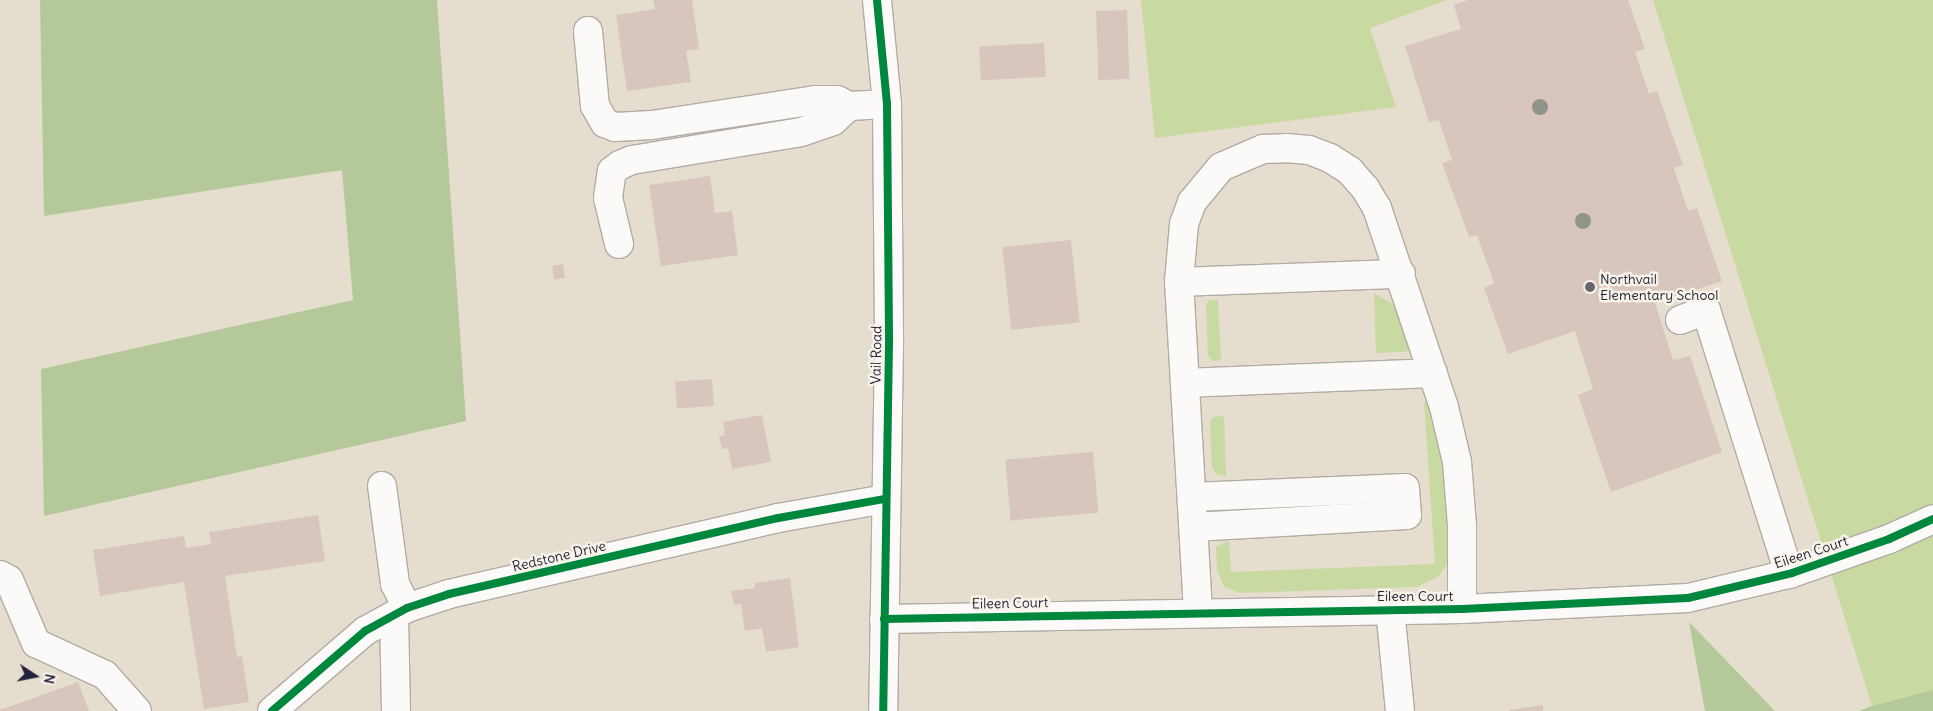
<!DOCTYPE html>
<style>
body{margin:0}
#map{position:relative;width:1933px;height:711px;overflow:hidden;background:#e5dece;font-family:Delius,sans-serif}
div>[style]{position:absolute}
.green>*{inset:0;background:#c9d9a2}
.forest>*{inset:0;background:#b5c899}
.building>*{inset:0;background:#d8c5bd;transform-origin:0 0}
.roads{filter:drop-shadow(1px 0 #b0aca5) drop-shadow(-1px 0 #b0aca5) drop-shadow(0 1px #b0aca5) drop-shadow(0 -1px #b0aca5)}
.minor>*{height:28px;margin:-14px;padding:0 14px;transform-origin:14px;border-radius:14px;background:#fbfaf8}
.cycleway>*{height:8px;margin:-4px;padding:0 4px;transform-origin:4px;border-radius:4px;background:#00873e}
.trees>*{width:16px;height:16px;margin:-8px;border-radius:50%;background:#919488}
.dots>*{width:14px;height:14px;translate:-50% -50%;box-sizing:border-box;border:2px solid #f7f3e8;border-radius:50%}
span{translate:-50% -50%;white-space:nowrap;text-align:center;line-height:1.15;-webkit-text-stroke:5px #f7f3e8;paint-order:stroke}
.poi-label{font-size:14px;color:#22223b}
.left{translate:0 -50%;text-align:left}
.street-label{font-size:14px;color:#22223b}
.north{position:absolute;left:10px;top:651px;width:50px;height:50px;-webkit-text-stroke:4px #f7f3e8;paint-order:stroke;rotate:101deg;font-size:14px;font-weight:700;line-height:20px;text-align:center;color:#22223b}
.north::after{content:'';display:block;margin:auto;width:18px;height:22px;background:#22223b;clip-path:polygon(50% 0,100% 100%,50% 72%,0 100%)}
</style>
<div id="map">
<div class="green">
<div style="clip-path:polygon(1141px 0,1447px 0,1370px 28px,1396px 107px,1155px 138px)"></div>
<div style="clip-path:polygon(1653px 0,1933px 0,1933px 690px,1872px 706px)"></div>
<div style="clip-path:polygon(1374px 293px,1404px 311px,1415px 351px,1376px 353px)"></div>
<div style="clip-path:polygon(1210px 300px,1218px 300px,1221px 360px,1213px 361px,1208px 356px,1206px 305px)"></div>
<div style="clip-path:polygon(1424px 402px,1434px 404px,1448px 464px,1453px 539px,1448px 563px,1439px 576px,1417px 587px,1240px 593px,1224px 587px,1217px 570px,1216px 547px,1229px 541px,1231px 572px,1435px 564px)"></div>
<div style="clip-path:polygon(1224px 416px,1226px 476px,1218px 475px,1212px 468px,1210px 422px,1213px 417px)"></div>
</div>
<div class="forest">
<div style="clip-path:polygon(40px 0,437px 0,466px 421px,44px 516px,41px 369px,353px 300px,342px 170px,44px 216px)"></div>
<div style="clip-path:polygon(1689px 622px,1775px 711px,1705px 711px)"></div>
<div style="clip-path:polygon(1933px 690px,1933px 711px,1859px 711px,1872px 706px)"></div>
</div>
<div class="building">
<div style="clip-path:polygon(653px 0,692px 0,699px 49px,686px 51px,691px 82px,627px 91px,616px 15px,655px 9px)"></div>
<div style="clip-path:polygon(1468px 0,1628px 0,1645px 49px,1635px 52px,1649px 94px,1657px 91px,1683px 165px,1674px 168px,1688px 211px,1697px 208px,1722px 281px,1655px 303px,1673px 360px,1690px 356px,1722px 452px,1611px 492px,1578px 395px,1593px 389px,1575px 331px,1508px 354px,1484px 288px,1494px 283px,1477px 235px,1469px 237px,1442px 163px,1452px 160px,1439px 120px,1429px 122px,1405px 46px,1461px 29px,1454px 5px)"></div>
<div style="left:1127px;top:10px;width:69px;height:31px;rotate:88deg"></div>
<div style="left:1044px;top:43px;width:34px;height:65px;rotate:87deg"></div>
<div style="clip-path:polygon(710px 176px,715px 213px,732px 211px,738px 255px,661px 266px,649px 185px)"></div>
<div style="left:1071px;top:240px;width:83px;height:69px;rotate:84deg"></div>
<div style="left:563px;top:264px;width:14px;height:11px;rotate:82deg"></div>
<div style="left:712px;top:379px;width:27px;height:37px;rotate:86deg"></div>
<div style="clip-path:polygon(762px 415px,771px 462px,732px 469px,728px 448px,722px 449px,719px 436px,725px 435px,723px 422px)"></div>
<div style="left:1093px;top:452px;width:61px;height:88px;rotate:85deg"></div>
<div style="clip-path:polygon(318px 515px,325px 561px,225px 576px,237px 657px,242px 656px,249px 702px,204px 709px,184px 582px,100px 596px,93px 550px,184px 536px,186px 548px,211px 544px,209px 532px)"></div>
<div style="clip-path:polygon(790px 578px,799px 647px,766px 652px,762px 628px,745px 631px,741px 604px,734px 605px,731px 591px,755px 588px,755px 583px)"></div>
<div style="clip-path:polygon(78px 682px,89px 711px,0 711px,0 710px)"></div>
<div style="clip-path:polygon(1543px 705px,1543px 711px,1509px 711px,1509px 710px)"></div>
</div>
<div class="roads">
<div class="minor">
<div style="left:877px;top:0;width:104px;rotate:84.5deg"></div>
<div style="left:887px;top:104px;width:239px;rotate:89.5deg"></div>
<div style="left:889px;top:343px;width:368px;rotate:90.9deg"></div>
<div style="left:588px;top:31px;width:75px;rotate:84.7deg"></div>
<div style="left:595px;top:106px;width:20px;rotate:60deg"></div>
<div style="left:605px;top:123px;width:11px;rotate:22deg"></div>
<div style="left:615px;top:127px;width:37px;rotate:-3deg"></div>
<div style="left:652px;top:125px;width:165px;rotate:-8.7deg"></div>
<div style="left:815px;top:100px;width:22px"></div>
<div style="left:837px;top:100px;width:13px;rotate:27deg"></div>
<div style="left:849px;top:106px;width:38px;rotate:-3deg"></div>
<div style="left:619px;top:244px;width:47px;rotate:-103.4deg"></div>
<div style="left:608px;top:198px;width:27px;rotate:-82deg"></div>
<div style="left:612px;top:171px;width:10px;rotate:-37deg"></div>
<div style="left:620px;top:165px;width:13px;rotate:-23deg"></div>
<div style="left:632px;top:160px;width:171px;rotate:-9.4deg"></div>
<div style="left:801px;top:132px;width:34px;rotate:-19deg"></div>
<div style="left:833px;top:121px;width:22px;rotate:-43deg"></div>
<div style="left:1179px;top:282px;width:222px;rotate:-2.1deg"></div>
<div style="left:1680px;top:320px;width:28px;rotate:-21deg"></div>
<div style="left:1706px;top:310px;width:277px;rotate:72.5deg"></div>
<div style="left:1185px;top:383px;width:248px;rotate:-2.3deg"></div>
<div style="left:382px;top:486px;width:99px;rotate:82.4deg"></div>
<div style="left:395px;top:584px;width:27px;rotate:63deg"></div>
<div style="left:1192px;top:497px;width:213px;rotate:-2.4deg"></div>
<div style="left:1405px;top:488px;width:27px;rotate:86deg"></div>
<div style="left:1407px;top:515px;width:214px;rotate:176.8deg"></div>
<div style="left:0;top:575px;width:10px;rotate:29deg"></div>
<div style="left:9px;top:580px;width:69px;rotate:66.8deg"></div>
<div style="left:36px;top:643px;width:76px;rotate:24.9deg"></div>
<div style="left:105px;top:675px;width:48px;rotate:48.4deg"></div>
<div style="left:1390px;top:609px;width:102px;rotate:84.4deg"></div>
<div style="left:1198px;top:611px;width:330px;rotate:-93.3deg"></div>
<div style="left:1179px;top:282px;width:58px;rotate:-85.1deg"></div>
<div style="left:1184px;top:224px;width:23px;rotate:-70deg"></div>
<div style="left:1192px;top:202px;width:45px;rotate:-50.4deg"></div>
<div style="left:1221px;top:167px;width:46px;rotate:-23.2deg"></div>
<div style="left:1263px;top:149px;width:23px;rotate:-2deg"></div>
<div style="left:1286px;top:148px;width:23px;rotate:5deg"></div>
<div style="left:1309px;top:150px;width:22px;rotate:21deg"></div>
<div style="left:1330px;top:158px;width:24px;rotate:33deg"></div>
<div style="left:1350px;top:171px;width:23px;rotate:49deg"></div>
<div style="left:1365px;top:188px;width:23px;rotate:59deg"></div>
<div style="left:1377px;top:208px;width:210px;rotate:71.4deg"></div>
<div style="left:1444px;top:407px;width:57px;rotate:76.7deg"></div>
<div style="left:1457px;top:462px;width:64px;rotate:85.5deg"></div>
<div style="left:1462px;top:526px;width:83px;rotate:90deg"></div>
<div style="left:394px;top:615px;width:96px;rotate:88.8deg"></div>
<div style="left:884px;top:619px;width:578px;rotate:-0.99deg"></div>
<div style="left:1462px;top:609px;width:226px;rotate:-2.8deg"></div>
<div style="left:1688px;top:598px;width:107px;rotate:-13.5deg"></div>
<div style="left:1792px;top:573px;width:103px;rotate:-19.3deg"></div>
<div style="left:1889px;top:539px;width:48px;rotate:-24.4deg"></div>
<div style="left:272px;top:711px;width:123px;rotate:-40.7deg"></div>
<div style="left:365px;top:631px;width:48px;rotate:-28.7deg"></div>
<div style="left:407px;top:608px;width:44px;rotate:-18.4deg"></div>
<div style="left:449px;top:594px;width:338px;rotate:-13deg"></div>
<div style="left:778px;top:518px;width:109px;rotate:-10.1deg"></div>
</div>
</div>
<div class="cycleway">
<div style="left:877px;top:0;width:104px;rotate:84.5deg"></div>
<div style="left:887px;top:104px;width:239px;rotate:89.5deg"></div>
<div style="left:889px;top:343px;width:368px;rotate:90.9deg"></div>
<div style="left:884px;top:619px;width:578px;rotate:-0.99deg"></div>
<div style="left:1462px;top:609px;width:226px;rotate:-2.8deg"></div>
<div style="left:1688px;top:598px;width:107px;rotate:-13.5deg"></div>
<div style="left:1792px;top:573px;width:103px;rotate:-19.3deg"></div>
<div style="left:1889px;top:539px;width:48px;rotate:-24.4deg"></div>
<div style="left:272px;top:711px;width:123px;rotate:-40.7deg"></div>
<div style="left:365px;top:631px;width:48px;rotate:-28.7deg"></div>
<div style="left:407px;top:608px;width:44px;rotate:-18.4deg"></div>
<div style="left:449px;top:594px;width:338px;rotate:-13deg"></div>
<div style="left:778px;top:518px;width:109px;rotate:-10.1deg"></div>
</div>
<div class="trees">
<div style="left:1540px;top:107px"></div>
<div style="left:1583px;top:221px"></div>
</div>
<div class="dots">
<div style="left:1590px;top:287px;background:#66646e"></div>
</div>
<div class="poi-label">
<span class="left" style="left:1600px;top:287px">Northvail<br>Elementary School</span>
</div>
<div class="street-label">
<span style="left:876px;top:355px;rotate:-89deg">Vail Road</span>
<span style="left:1811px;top:552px;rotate:-18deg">Eileen Court</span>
<span style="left:559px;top:556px;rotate:-13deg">Redstone Drive</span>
<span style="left:1415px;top:596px">Eileen Court</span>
<span style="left:1010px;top:603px;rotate:-1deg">Eileen Court</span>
</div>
<div class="north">N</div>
</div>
